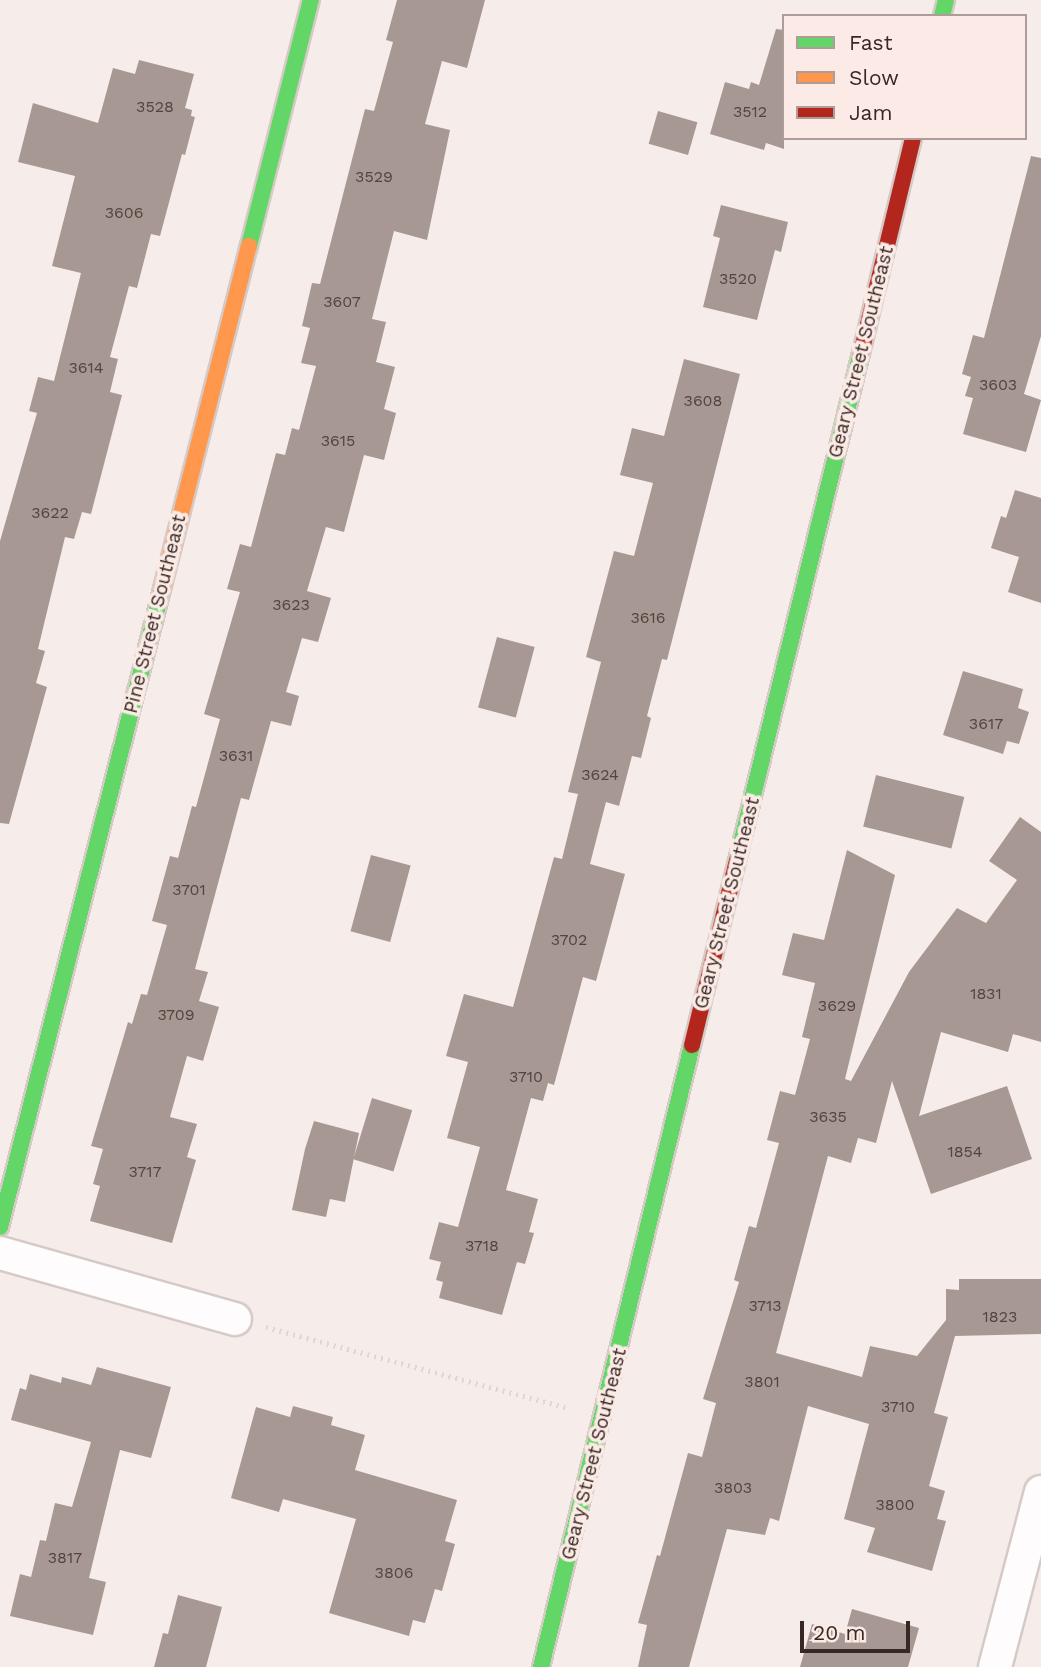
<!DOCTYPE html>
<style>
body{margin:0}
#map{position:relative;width:1041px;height:1667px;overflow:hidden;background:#f6edea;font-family:"Work Sans",sans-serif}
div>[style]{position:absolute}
.building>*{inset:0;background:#a89893;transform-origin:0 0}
.path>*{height:4.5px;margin-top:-2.25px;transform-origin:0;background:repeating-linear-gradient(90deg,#dbd8d6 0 2px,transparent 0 7px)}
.roads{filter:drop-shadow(2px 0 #d5cac6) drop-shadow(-2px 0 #d5cac6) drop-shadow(0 2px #d5cac6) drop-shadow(0 -2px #d5cac6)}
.street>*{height:32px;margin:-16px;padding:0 16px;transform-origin:16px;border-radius:16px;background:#fefcfc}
.fast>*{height:16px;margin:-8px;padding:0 8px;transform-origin:8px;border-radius:8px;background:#63d668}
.slow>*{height:16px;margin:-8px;padding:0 8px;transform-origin:8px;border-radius:8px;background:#ff974d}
.jam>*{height:16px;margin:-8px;padding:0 8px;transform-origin:8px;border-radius:8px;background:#b3261e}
span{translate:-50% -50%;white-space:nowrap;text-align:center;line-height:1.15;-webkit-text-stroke:7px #fbeae5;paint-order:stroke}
.number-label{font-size:16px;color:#53443f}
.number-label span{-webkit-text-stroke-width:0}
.street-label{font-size:19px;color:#372823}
.legend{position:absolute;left:782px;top:14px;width:245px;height:126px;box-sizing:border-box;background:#fbeae5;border:2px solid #ad9c97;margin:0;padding:9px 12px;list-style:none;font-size:21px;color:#372823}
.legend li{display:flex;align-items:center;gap:14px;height:35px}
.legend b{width:35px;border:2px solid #ad9c97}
.scale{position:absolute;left:800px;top:1621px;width:110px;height:32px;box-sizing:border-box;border:4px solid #372823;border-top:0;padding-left:9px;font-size:21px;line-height:24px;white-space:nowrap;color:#372823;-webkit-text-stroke:5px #fbeae5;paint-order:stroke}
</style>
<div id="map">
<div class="building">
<div style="clip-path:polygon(397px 0,485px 0,467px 68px,442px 61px,425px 124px,450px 130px,427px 240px,394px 231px,372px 319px,386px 322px,376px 362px,395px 367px,384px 409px,396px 413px,384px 460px,364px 455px,344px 532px,326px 527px,307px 591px,331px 598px,318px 642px,302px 638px,286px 692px,299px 696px,291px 726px,271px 721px,249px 800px,241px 798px,195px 969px,208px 972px,199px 1001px,219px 1007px,203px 1061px,187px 1056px,170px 1117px,197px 1124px,187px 1157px,196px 1160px,172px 1243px,90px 1221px,100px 1186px,93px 1184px,103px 1149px,91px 1146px,128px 1022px,132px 1024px,141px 994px,147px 995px,167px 925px,152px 921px,170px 856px,178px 858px,192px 806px,196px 807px,220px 719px,204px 714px,240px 592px,227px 589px,240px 544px,251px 547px,276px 453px,285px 455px,292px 428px,299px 430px,316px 366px,301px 363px,310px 328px,302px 326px,312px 283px,320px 284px,365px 109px,374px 111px,393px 42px,386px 40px)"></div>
<div style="clip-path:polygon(776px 29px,784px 30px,784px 149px,766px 143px,764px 150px,710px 134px,725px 82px,749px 89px,751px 82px,759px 85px)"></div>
<div style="clip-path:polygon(139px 60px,194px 74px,185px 108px,192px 110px,191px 116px,195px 117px,185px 155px,182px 154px,160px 236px,151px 234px,137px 288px,129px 286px,110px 357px,118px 359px,110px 392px,122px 395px,91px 514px,82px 512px,74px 539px,65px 537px,38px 649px,45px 651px,36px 683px,47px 687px,9px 824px,0 823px,0 541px,37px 413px,29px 411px,38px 377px,54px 381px,81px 273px,52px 266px,75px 176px,18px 162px,33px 103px,98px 123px,113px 68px,135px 74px)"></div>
<div style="left:658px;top:111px;width:41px;height:34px;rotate:16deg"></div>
<div style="clip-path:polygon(1031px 156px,1041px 158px,1041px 336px,1024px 394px,1041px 400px,1026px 452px,963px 434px,973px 398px,965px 396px,971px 377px,962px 374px,973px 335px,984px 338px)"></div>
<div style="clip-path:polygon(721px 205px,788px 222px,781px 252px,775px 250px,757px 320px,703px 307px,720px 238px,713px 236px)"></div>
<div style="clip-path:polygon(684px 359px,740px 374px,667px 660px,662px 659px,647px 716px,651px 718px,641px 758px,632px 756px,619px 806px,606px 802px,590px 864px,625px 874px,596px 981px,583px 977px,554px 1085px,548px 1083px,543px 1101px,531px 1098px,506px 1190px,538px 1199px,529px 1232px,534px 1233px,525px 1264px,517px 1262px,502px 1315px,439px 1298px,443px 1282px,436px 1280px,441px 1262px,429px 1259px,439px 1222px,458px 1227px,480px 1147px,447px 1138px,468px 1062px,446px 1056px,464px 994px,513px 1007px,554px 857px,562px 859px,578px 794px,568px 792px,601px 662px,586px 657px,614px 551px,634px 556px,653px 483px,620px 475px,632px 428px,664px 436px)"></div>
<div style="clip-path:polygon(1015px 490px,1041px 498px,1041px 603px,1008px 592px,1019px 557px,991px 548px,1001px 516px,1006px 518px)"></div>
<div style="left:497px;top:637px;width:39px;height:73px;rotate:15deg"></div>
<div style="clip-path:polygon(963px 671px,1023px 689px,1018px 708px,1029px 712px,1019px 744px,1007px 741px,1003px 754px,943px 735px)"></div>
<div style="left:876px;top:775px;width:91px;height:53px;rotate:14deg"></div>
<div style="clip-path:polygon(1020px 817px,1041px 832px,1041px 1042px,1013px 1034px,1008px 1052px,941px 1032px,919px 1116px,1007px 1086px,1032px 1159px,931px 1194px,892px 1081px,876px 1143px,858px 1138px,851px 1163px,828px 1156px,776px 1353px,862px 1377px,870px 1346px,917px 1356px,946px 1320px,946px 1289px,959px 1290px,959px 1279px,1041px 1279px,1041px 1334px,955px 1336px,934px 1413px,948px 1417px,929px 1486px,945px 1491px,937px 1519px,946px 1521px,932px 1571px,867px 1552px,875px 1528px,844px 1519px,869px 1424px,808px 1406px,779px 1521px,770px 1518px,765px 1535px,727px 1529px,689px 1667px,638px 1667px,647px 1625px,638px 1623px,657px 1555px,660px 1556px,688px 1453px,702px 1457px,716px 1403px,703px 1399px,739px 1282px,734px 1280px,749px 1226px,756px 1228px,779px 1143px,767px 1140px,780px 1091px,795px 1095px,810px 1039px,802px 1037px,815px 983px,782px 975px,793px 933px,824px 940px,847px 850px,895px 875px,845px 1079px,851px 1081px,909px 972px,957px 908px,986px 923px,1017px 880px,989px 861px)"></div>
<div style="left:371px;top:855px;width:41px;height:79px;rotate:15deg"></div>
<div style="left:372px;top:1098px;width:42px;height:64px;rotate:17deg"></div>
<div style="clip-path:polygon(314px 1121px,359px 1133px,345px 1202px,330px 1199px,326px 1217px,292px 1210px,305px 1149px)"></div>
<div style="clip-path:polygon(97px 1367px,171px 1387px,151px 1458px,120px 1450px,89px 1578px,106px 1582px,93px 1635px,10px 1616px,20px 1574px,31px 1577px,40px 1540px,46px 1541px,55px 1503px,72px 1507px,91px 1442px,11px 1420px,20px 1388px,26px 1390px,30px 1374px,61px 1383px,62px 1377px,91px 1385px)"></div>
<div style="clip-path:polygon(293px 1406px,333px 1417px,331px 1425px,365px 1435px,355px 1470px,457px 1500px,445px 1541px,455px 1544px,442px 1591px,435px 1589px,425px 1623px,413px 1620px,409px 1636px,329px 1613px,356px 1519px,283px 1499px,279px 1512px,231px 1498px,256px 1407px,290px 1417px)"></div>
<div style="clip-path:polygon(178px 1595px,222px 1607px,206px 1667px,154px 1667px,163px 1633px,168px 1634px)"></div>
<div style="clip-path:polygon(852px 1609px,919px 1628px,908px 1667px,800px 1667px,812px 1624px,845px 1634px)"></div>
</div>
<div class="path">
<div style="left:266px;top:1327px;width:310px;rotate:15deg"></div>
</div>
<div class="roads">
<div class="street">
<div style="left:0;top:1253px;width:244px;rotate:15.7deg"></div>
<div style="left:995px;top:1667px;width:181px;rotate:-75.3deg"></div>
</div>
<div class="fast">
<div style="left:942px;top:16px;width:16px;rotate:-76deg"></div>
<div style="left:249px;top:246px;width:254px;rotate:-75.9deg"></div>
<div style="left:737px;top:861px;width:523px;rotate:-76.28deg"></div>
<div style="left:0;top:1227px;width:658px;rotate:-75.75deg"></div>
<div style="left:541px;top:1667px;width:640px;rotate:-76.35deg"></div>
</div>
<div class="slow">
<div style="left:162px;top:589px;width:354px;rotate:-75.8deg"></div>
</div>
<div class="jam">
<div style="left:861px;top:353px;width:221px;rotate:-76.4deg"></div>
<div style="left:692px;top:1045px;width:189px;rotate:-76.3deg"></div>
</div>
</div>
<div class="number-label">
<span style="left:155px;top:107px">3528</span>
<span style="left:750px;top:112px">3512</span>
<span style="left:374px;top:177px">3529</span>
<span style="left:124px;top:213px">3606</span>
<span style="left:738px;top:279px">3520</span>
<span style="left:342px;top:302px">3607</span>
<span style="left:86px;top:368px">3614</span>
<span style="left:998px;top:385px">3603</span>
<span style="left:703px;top:401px">3608</span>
<span style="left:338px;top:441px">3615</span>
<span style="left:50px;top:513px">3622</span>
<span style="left:291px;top:605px">3623</span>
<span style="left:648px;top:618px">3616</span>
<span style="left:986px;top:724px">3617</span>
<span style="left:236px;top:756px">3631</span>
<span style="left:600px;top:775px">3624</span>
<span style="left:189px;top:890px">3701</span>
<span style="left:569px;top:940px">3702</span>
<span style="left:986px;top:994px">1831</span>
<span style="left:837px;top:1006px">3629</span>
<span style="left:176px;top:1015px">3709</span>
<span style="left:526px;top:1077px">3710</span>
<span style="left:828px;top:1117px">3635</span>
<span style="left:965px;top:1152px">1854</span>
<span style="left:145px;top:1172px">3717</span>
<span style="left:482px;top:1246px">3718</span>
<span style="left:765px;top:1306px">3713</span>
<span style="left:1000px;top:1317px">1823</span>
<span style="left:762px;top:1382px">3801</span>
<span style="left:898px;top:1407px">3710</span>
<span style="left:733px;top:1488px">3803</span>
<span style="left:895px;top:1505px">3800</span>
<span style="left:65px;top:1558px">3817</span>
<span style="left:394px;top:1573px">3806</span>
</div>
<div class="street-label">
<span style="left:861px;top:352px;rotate:-76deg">Geary Street Southeast</span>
<span style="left:155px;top:614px;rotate:-76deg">Pine Street Southeast</span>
<span style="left:727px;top:903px;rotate:-76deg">Geary Street Southeast</span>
<span style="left:594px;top:1454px;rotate:-76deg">Geary Street Southeast</span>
</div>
<ul class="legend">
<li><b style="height:9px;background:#63d668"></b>Fast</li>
<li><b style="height:9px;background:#ff974d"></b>Slow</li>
<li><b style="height:9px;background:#b3261e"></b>Jam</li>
</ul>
<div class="scale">20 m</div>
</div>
